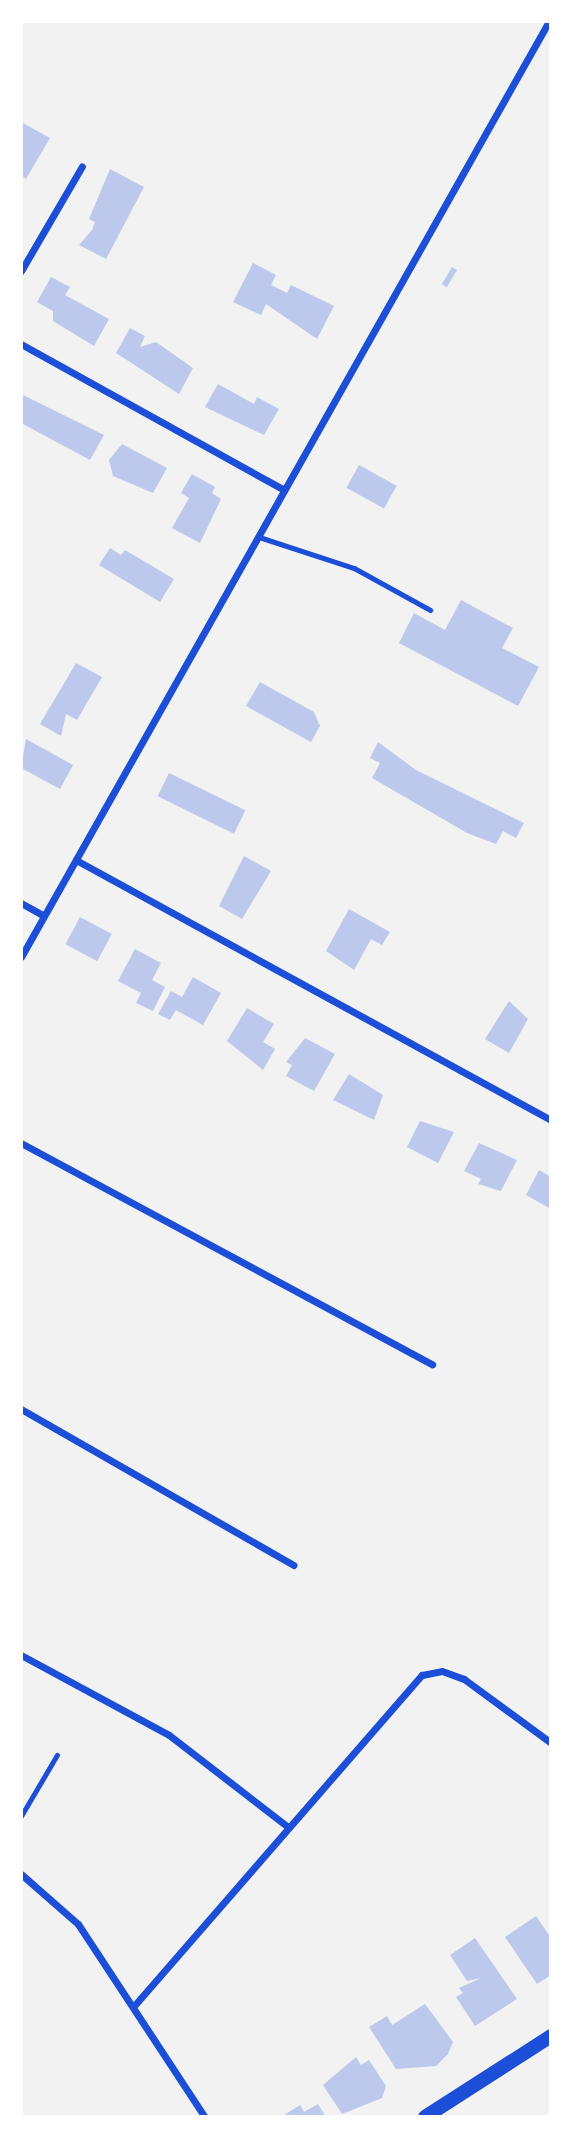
<!DOCTYPE html>
<style>
body{margin:0}
#map{position:relative;width:572px;height:2138px;overflow:hidden;background:#f2f2f2;font-family:Bitter,serif}
div>[style]{position:absolute}
.building>*{inset:0;background:#bdc9ec;transform-origin:0 0}
.service>*{height:5px;margin:-2.5px;padding:0 2.5px;transform-origin:2.5px;border-radius:2.5px;background:#1d4ed8}
.minor>*{height:7px;margin:-3.5px;padding:0 3.5px;transform-origin:3.5px;border-radius:3.5px;background:#1d4ed8}
.secondary>*{height:14px;margin:-7px;padding:0 7px;transform-origin:7px;border-radius:7px;background:#1d4ed8}
span{translate:-50% -50%;white-space:nowrap;text-align:center;line-height:1.15;-webkit-text-stroke:7px #fff;paint-order:stroke}
.frame{position:absolute;inset:0;border:23px solid #fff;pointer-events:none}
</style>
<div id="map">
<div class="building">
<div style="clip-path:polygon(21px 122px,50px 138px,26px 179px,21px 176px)"></div>
<div style="clip-path:polygon(110px 169px,144px 187px,106px 259px,79px 245px,92px 230px,95px 222px,89px 219px)"></div>
<div style="clip-path:polygon(253px 263px,276px 275px,271px 285px,287px 293px,291px 285px,334px 306px,317px 339px,266px 304px,261px 315px,233px 302px)"></div>
<div style="left:452px;top:267px;width:6px;height:20px;rotate:31deg"></div>
<div style="clip-path:polygon(51px 277px,70px 287px,65px 295px,109px 319px,94px 346px,53px 321px,53px 311px,37px 302px)"></div>
<div style="clip-path:polygon(130px 328px,145px 336px,140px 347px,156px 342px,193px 368px,179px 394px,116px 353px)"></div>
<div style="clip-path:polygon(218px 384px,254px 404px,257px 397px,279px 409px,264px 435px,205px 407px)"></div>
<div style="clip-path:polygon(21px 394px,104px 435px,90px 460px,21px 423px)"></div>
<div style="clip-path:polygon(122px 444px,167px 468px,153px 493px,113px 476px,109px 460px)"></div>
<div style="left:359px;top:465px;width:43px;height:26px;rotate:29deg"></div>
<div style="clip-path:polygon(192px 474px,215px 487px,212px 493px,221px 499px,200px 543px,172px 528px,189px 498px,181px 493px)"></div>
<div style="clip-path:polygon(110px 548px,121px 555px,125px 550px,174px 579px,160px 602px,99px 565px)"></div>
<div style="clip-path:polygon(461px 600px,513px 628px,502px 648px,539px 667px,518px 706px,399px 643px,414px 613px,445px 630px)"></div>
<div style="clip-path:polygon(76px 663px,102px 677px,77px 720px,66px 714px,61px 736px,40px 724px)"></div>
<div style="clip-path:polygon(260px 682px,314px 712px,320px 726px,311px 742px,246px 706px)"></div>
<div style="clip-path:polygon(26px 739px,73px 765px,60px 789px,21px 768px)"></div>
<div style="clip-path:polygon(378px 742px,416px 770px,524px 823px,516px 838px,503px 831px,496px 844px,467px 833px,372px 778px,380px 763px,370px 758px)"></div>
<div style="left:169px;top:773px;width:85px;height:26px;rotate:26deg"></div>
<div style="clip-path:polygon(244px 856px,271px 871px,242px 919px,219px 906px)"></div>
<div style="clip-path:polygon(349px 909px,390px 932px,382px 945px,371px 939px,354px 970px,326px 951px)"></div>
<div style="left:80px;top:917px;width:36px;height:31px;rotate:28deg"></div>
<div style="clip-path:polygon(135px 949px,161px 963px,152px 980px,165px 987px,153px 1011px,136px 1003px,141px 993px,118px 981px)"></div>
<div style="clip-path:polygon(193px 977px,221px 993px,203px 1025px,176px 1010px,170px 1020px,158px 1014px,171px 991px,182px 997px)"></div>
<div style="clip-path:polygon(509px 1001px,528px 1019px,509px 1053px,485px 1039px)"></div>
<div style="clip-path:polygon(247px 1008px,274px 1024px,263px 1042px,275px 1049px,263px 1070px,227px 1041px)"></div>
<div style="clip-path:polygon(305px 1038px,335px 1054px,314px 1091px,286px 1076px,292px 1065px,286px 1062px)"></div>
<div style="clip-path:polygon(349px 1074px,383px 1095px,374px 1120px,333px 1100px)"></div>
<div style="clip-path:polygon(420px 1121px,454px 1132px,438px 1163px,407px 1147px)"></div>
<div style="clip-path:polygon(479px 1143px,517px 1160px,501px 1191px,478px 1184px,481px 1179px,464px 1171px)"></div>
<div style="clip-path:polygon(539px 1170px,551px 1177px,551px 1209px,526px 1195px)"></div>
<div style="clip-path:polygon(536px 1916px,551px 1938px,551px 1975px,537px 1984px,505px 1937px)"></div>
<div style="clip-path:polygon(475px 1938px,517px 1999px,475px 2026px,456px 1997px,463px 1993px,459px 1988px,481px 1978px,467px 1981px,450px 1955px)"></div>
<div style="clip-path:polygon(425px 2004px,453px 2042px,448px 2054px,436px 2066px,396px 2069px,369px 2027px,387px 2016px,392px 2025px)"></div>
<div style="clip-path:polygon(356px 2057px,361px 2065px,369px 2060px,386px 2086px,382px 2098px,342px 2114px,323px 2085px)"></div>
<div style="clip-path:polygon(318px 2104px,326px 2117px,281px 2117px,300px 2105px,304px 2112px)"></div>
</div>
<div class="service">
<div style="left:259px;top:537px;width:100px;rotate:18.1deg"></div>
<div style="left:354px;top:568px;width:87px;rotate:28.9deg"></div>
<div style="left:21px;top:1816px;width:71px;rotate:-59.5deg"></div>
</div>
<div class="minor">
<div style="left:21px;top:271px;width:121px;rotate:-59.8deg"></div>
<div style="left:21px;top:344px;width:301px;rotate:29deg"></div>
<div style="left:76px;top:860px;width:542px;rotate:28.69deg"></div>
<div style="left:21px;top:903px;width:26px;rotate:29deg"></div>
<div style="left:21px;top:957px;width:1075px;rotate:-60.57deg"></div>
<div style="left:21px;top:1143px;width:467px;rotate:28.3deg"></div>
<div style="left:21px;top:1409px;width:314px;rotate:29.8deg"></div>
<div style="left:21px;top:1655px;width:168px;rotate:28.4deg"></div>
<div style="left:169px;top:1735px;width:150px;rotate:37.7deg"></div>
<div style="left:21px;top:1874px;width:76px;rotate:41.3deg"></div>
<div style="left:78px;top:1924px;width:231px;rotate:56.7deg"></div>
<div style="left:133px;top:2007px;width:440px;rotate:-49deg"></div>
<div style="left:422px;top:1675px;width:20px;rotate:-11deg"></div>
<div style="left:442px;top:1671px;width:23px;rotate:20deg"></div>
<div style="left:464px;top:1679px;width:108px;rotate:36.3deg"></div>
</div>
<div class="secondary">
<div style="left:425px;top:2117px;width:150px;rotate:-32.7deg"></div>
</div>
<div class="frame"></div>
</div>
